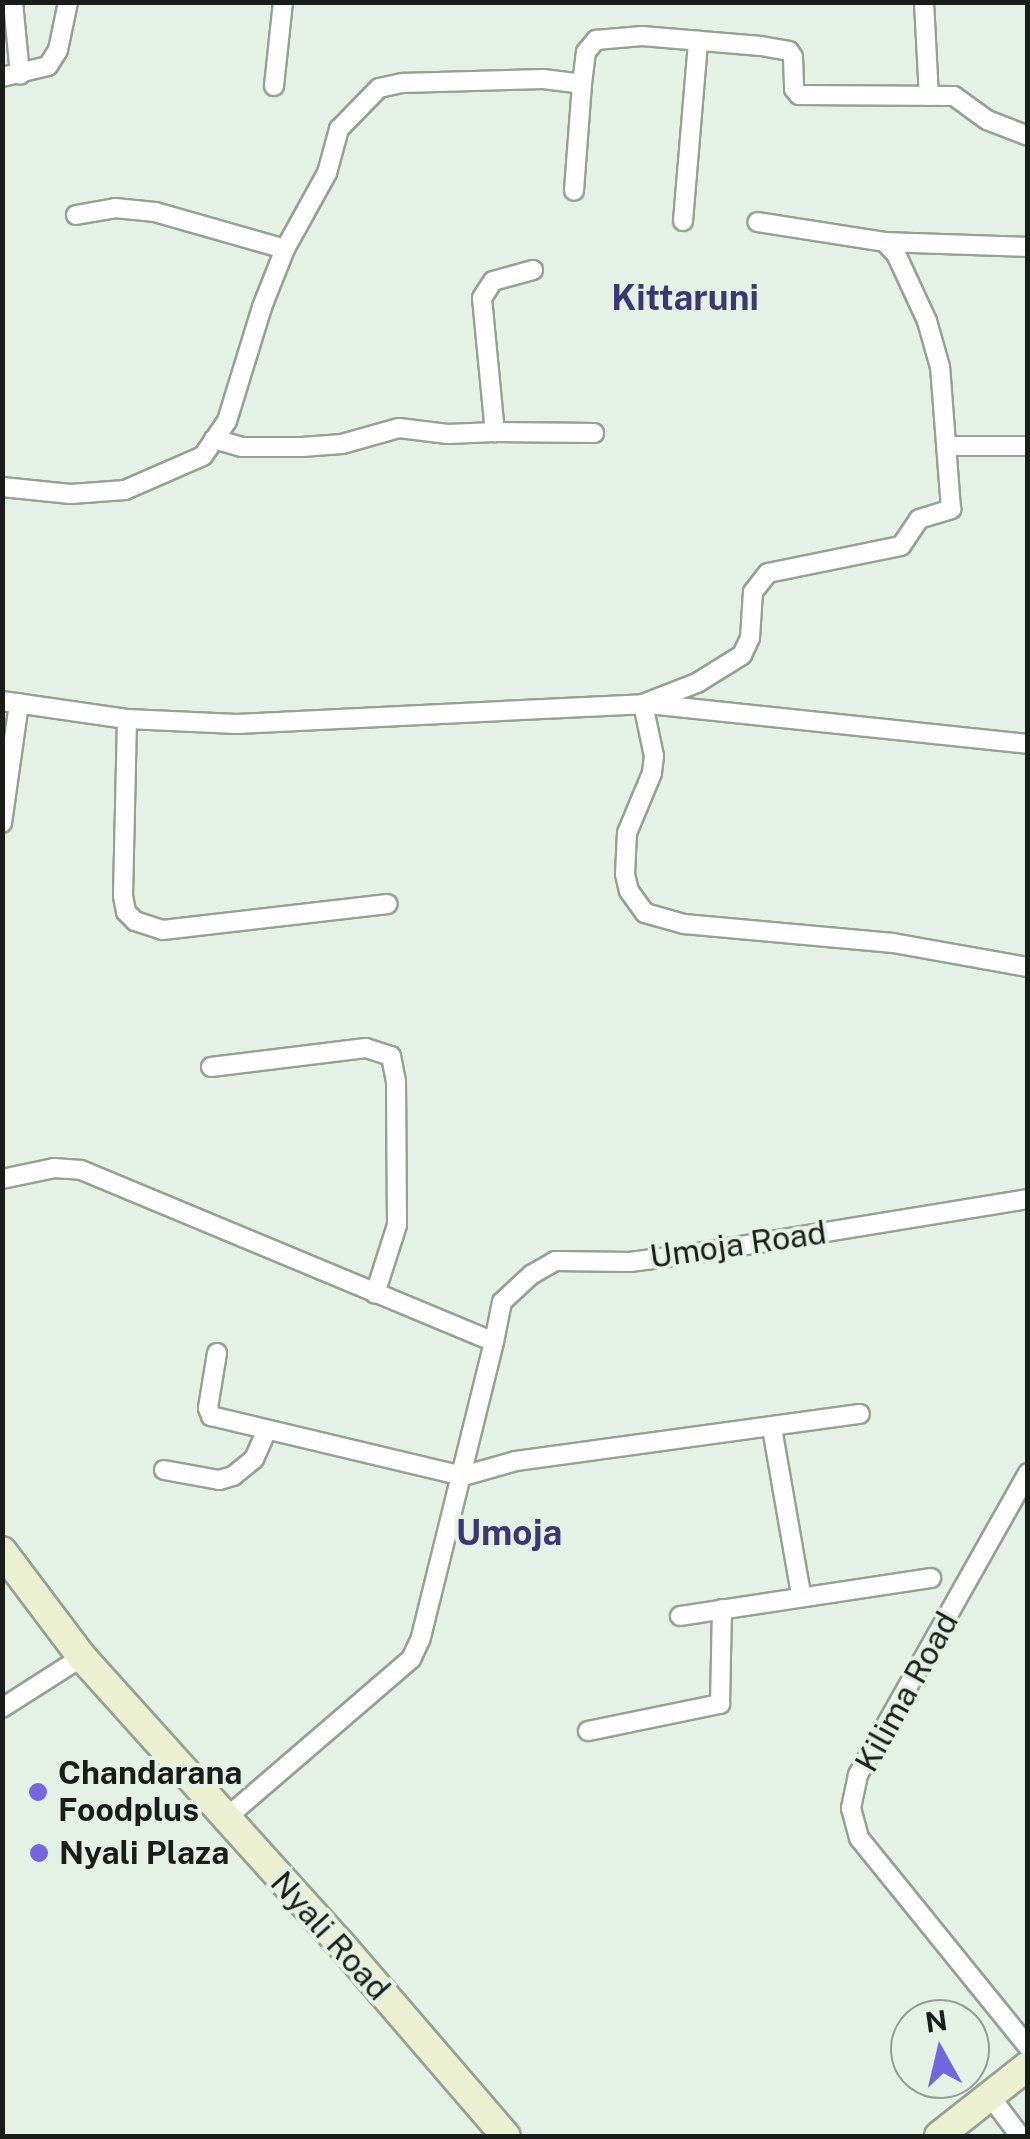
<!DOCTYPE html>
<style>
body{margin:0}
#map{position:relative;width:1030px;height:2139px;overflow:hidden;background:#e4f1e4;font-family:"Public Sans",sans-serif}
div>[style]{position:absolute}
.roads{filter:drop-shadow(2px 0 #94a194) drop-shadow(-2px 0 #94a194) drop-shadow(0 2px #94a194) drop-shadow(0 -2px #94a194)}
.street>*{height:18px;margin:-9px;padding:0 9px;transform-origin:9px;border-radius:9px;background:#fff}
.secondary>*{height:28px;margin:-14px;padding:0 14px;transform-origin:14px;border-radius:14px;background:#eaf0d0}
.dots>*{width:28px;height:28px;translate:-50% -50%;box-sizing:border-box;border:5px solid #e4f1e4;border-radius:50%}
span{translate:-50% -50%;white-space:nowrap;text-align:center;line-height:1.15;-webkit-text-stroke:8px #e4f1e4;paint-order:stroke}
.street-label{font-size:32px;color:#191d19}
.poi-label{font-size:32px;color:#191d19;font-weight:700}
.left{translate:0 -50%;text-align:left}
.neighbourhood-label{font-size:35px;color:#3b3773;font-weight:700}
.frame{position:absolute;inset:0;border:5px solid #191d19;pointer-events:none}
.north{position:absolute;left:890px;top:1999px;width:100px;height:100px;box-sizing:border-box;background:#e4f1e4;border:2px solid #939c93;border-radius:50%;rotate:352deg;font-size:28px;font-weight:700;line-height:40px;text-align:center;color:#191d19}
.north::after{content:'';display:block;margin:auto;width:35px;height:45px;background:#7266e1;clip-path:polygon(50% 0,100% 100%,50% 72%,0 100%)}
</style>
<div id="map">
<div class="roads">
<div class="street">
<div style="left:13px;top:2px;width:73px;rotate:84.5deg"></div>
<div style="left:924px;top:2px;width:94px;rotate:87deg"></div>
<div style="left:2px;top:77px;width:47px;rotate:-13.4deg"></div>
<div style="left:48px;top:66px;width:19px;rotate:-58deg"></div>
<div style="left:58px;top:50px;width:49px;rotate:-78.2deg"></div>
<div style="left:582px;top:84px;width:32px;rotate:-83deg"></div>
<div style="left:586px;top:52px;width:16px;rotate:-50deg"></div>
<div style="left:596px;top:40px;width:46px;rotate:-5deg"></div>
<div style="left:642px;top:36px;width:119px;rotate:4.8deg"></div>
<div style="left:761px;top:46px;width:28px;rotate:10deg"></div>
<div style="left:789px;top:51px;width:7px;rotate:56deg"></div>
<div style="left:793px;top:57px;width:32px;rotate:88deg"></div>
<div style="left:794px;top:89px;width:8px;rotate:50deg"></div>
<div style="left:799px;top:95px;width:155px;rotate:0.4deg"></div>
<div style="left:954px;top:96px;width:41px;rotate:36deg"></div>
<div style="left:987px;top:120px;width:44px;rotate:21.3deg"></div>
<div style="left:274px;top:86px;width:84px;rotate:-83.9deg"></div>
<div style="left:76px;top:215px;width:40px;rotate:-10deg"></div>
<div style="left:115px;top:208px;width:40px;rotate:5.7deg"></div>
<div style="left:155px;top:212px;width:135px;rotate:15.9deg"></div>
<div style="left:683px;top:221px;width:181px;rotate:-85.2deg"></div>
<div style="left:885px;top:242px;width:143px;rotate:2deg"></div>
<div style="left:533px;top:270px;width:41px;rotate:164.6deg"></div>
<div style="left:493px;top:281px;width:20px;rotate:123deg"></div>
<div style="left:482px;top:298px;width:135px;rotate:84.5deg"></div>
<div style="left:495px;top:432px;width:99px;rotate:0.6deg"></div>
<div style="left:214px;top:439px;width:29px;rotate:16deg"></div>
<div style="left:242px;top:447px;width:60px"></div>
<div style="left:302px;top:447px;width:40px;rotate:-4.3deg"></div>
<div style="left:342px;top:444px;width:59px;rotate:-15.7deg"></div>
<div style="left:399px;top:428px;width:49px;rotate:7deg"></div>
<div style="left:448px;top:434px;width:47px;rotate:-2.4deg"></div>
<div style="left:948px;top:446px;width:80px"></div>
<div style="left:2px;top:487px;width:69px;rotate:5.8deg"></div>
<div style="left:71px;top:494px;width:54px;rotate:-4.2deg"></div>
<div style="left:125px;top:490px;width:85px;rotate:-23.6deg"></div>
<div style="left:203px;top:456px;width:42px;rotate:-55.6deg"></div>
<div style="left:227px;top:421px;width:119px;rotate:-72.9deg"></div>
<div style="left:262px;top:307px;width:62px;rotate:-68.4deg"></div>
<div style="left:285px;top:249px;width:87px;rotate:-61.1deg"></div>
<div style="left:327px;top:173px;width:46px;rotate:-74.7deg"></div>
<div style="left:339px;top:129px;width:57px;rotate:-45.7deg"></div>
<div style="left:379px;top:88px;width:25px;rotate:-12deg"></div>
<div style="left:403px;top:83px;width:140px;rotate:-1.6deg"></div>
<div style="left:543px;top:79px;width:39px;rotate:7deg"></div>
<div style="left:582px;top:84px;width:107px;rotate:94.3deg"></div>
<div style="left:2px;top:701px;width:126px;rotate:8.2deg"></div>
<div style="left:127px;top:719px;width:110px;rotate:2.6deg"></div>
<div style="left:237px;top:724px;width:406px;rotate:-2.8deg"></div>
<div style="left:643px;top:704px;width:53px;rotate:78.1deg"></div>
<div style="left:654px;top:756px;width:17px;rotate:97deg"></div>
<div style="left:652px;top:773px;width:65px;rotate:112.6deg"></div>
<div style="left:627px;top:833px;width:41px;rotate:92.8deg"></div>
<div style="left:625px;top:874px;width:17px;rotate:77deg"></div>
<div style="left:629px;top:891px;width:27px;rotate:54deg"></div>
<div style="left:645px;top:913px;width:41px;rotate:15.8deg"></div>
<div style="left:684px;top:924px;width:210px;rotate:5.2deg"></div>
<div style="left:893px;top:943px;width:137px;rotate:10.1deg"></div>
<div style="left:643px;top:704px;width:58px;rotate:-21.3deg"></div>
<div style="left:697px;top:683px;width:53px;rotate:-31.9deg"></div>
<div style="left:742px;top:655px;width:19px;rotate:-65deg"></div>
<div style="left:750px;top:638px;width:46px;rotate:-86.3deg"></div>
<div style="left:753px;top:592px;width:24px;rotate:-52deg"></div>
<div style="left:768px;top:573px;width:136px;rotate:-11.5deg"></div>
<div style="left:901px;top:546px;width:32px;rotate:-56deg"></div>
<div style="left:919px;top:519px;width:34px;rotate:-17deg"></div>
<div style="left:951px;top:509px;width:142px;rotate:-94.4deg"></div>
<div style="left:940px;top:367px;width:48px;rotate:-105.8deg"></div>
<div style="left:927px;top:321px;width:74px;rotate:-114.8deg"></div>
<div style="left:896px;top:254px;width:16px;rotate:-133deg"></div>
<div style="left:885px;top:242px;width:129px;rotate:-171.1deg"></div>
<div style="left:648px;top:704px;width:382px;rotate:6deg"></div>
<div style="left:127px;top:719px;width:177px;rotate:91.3deg"></div>
<div style="left:123px;top:896px;width:16px;rotate:79deg"></div>
<div style="left:126px;top:912px;width:13px;rotate:45deg"></div>
<div style="left:135px;top:921px;width:29px;rotate:18deg"></div>
<div style="left:163px;top:930px;width:226px;rotate:-6.6deg"></div>
<div style="left:2px;top:823px;width:121px;rotate:-81.9deg"></div>
<div style="left:211px;top:1067px;width:156px;rotate:-7deg"></div>
<div style="left:366px;top:1048px;width:26px;rotate:18deg"></div>
<div style="left:391px;top:1056px;width:25px;rotate:79deg"></div>
<div style="left:396px;top:1081px;width:144px;rotate:89.6deg"></div>
<div style="left:397px;top:1225px;width:72px;rotate:107.7deg"></div>
<div style="left:2px;top:1179px;width:53px;rotate:-11.9deg"></div>
<div style="left:54px;top:1168px;width:27px;rotate:4deg"></div>
<div style="left:81px;top:1170px;width:447px;rotate:22.6deg"></div>
<div style="left:494px;top:1342px;width:307px;rotate:103.9deg"></div>
<div style="left:420px;top:1640px;width:21px;rotate:115deg"></div>
<div style="left:411px;top:1659px;width:247px;rotate:139.3deg"></div>
<div style="left:494px;top:1342px;width:41px;rotate:-78.7deg"></div>
<div style="left:502px;top:1302px;width:40px;rotate:-43deg"></div>
<div style="left:531px;top:1275px;width:28px;rotate:-30deg"></div>
<div style="left:555px;top:1261px;width:75px;rotate:0.8deg"></div>
<div style="left:630px;top:1262px;width:69px;rotate:-7.5deg"></div>
<div style="left:698px;top:1253px;width:334px;rotate:-9.3deg"></div>
<div style="left:217px;top:1353px;width:56px;rotate:99.3deg"></div>
<div style="left:208px;top:1408px;width:9px;rotate:69deg"></div>
<div style="left:211px;top:1416px;width:259px;rotate:13.4deg"></div>
<div style="left:463px;top:1476px;width:55px;rotate:-15.8deg"></div>
<div style="left:516px;top:1461px;width:347px;rotate:-7.8deg"></div>
<div style="left:772px;top:1428px;width:169px;rotate:80.1deg"></div>
<div style="left:164px;top:1470px;width:56px;rotate:10.3deg"></div>
<div style="left:219px;top:1480px;width:15px;rotate:-16deg"></div>
<div style="left:233px;top:1476px;width:27px;rotate:-39deg"></div>
<div style="left:254px;top:1459px;width:30px;rotate:-66deg"></div>
<div style="left:1028px;top:1473px;width:347px;rotate:119.4deg"></div>
<div style="left:858px;top:1775px;width:34px;rotate:102deg"></div>
<div style="left:851px;top:1808px;width:31px;rotate:75deg"></div>
<div style="left:859px;top:1838px;width:269px;rotate:51deg"></div>
<div style="left:680px;top:1616px;width:254px;rotate:-8.6deg"></div>
<div style="left:2px;top:1708px;width:95px;rotate:-32.5deg"></div>
<div style="left:588px;top:1731px;width:135px;rotate:-11.6deg"></div>
<div style="left:720px;top:1704px;width:95px;rotate:-88.8deg"></div>
<div style="left:990px;top:2096px;width:50px;rotate:53.1deg"></div>
</div>
<div class="secondary">
<div style="left:2px;top:1551px;width:133px;rotate:53deg"></div>
<div style="left:82px;top:1657px;width:382px;rotate:48deg"></div>
<div style="left:338px;top:1941px;width:257px;rotate:49.3deg"></div>
<div style="left:939px;top:2136px;width:113px;rotate:-38.2deg"></div>
</div>
</div>
<div class="dots">
<div style="left:38px;top:1792px;background:#7266e1"></div>
<div style="left:39px;top:1853px;background:#7266e1"></div>
</div>
<div class="street-label">
<span style="left:738px;top:1245px;rotate:-8deg">Umoja Road</span>
<span style="left:907px;top:1692px;rotate:-61deg">Kilima Road</span>
<span style="left:330px;top:1936px;rotate:48deg">Nyali Road</span>
</div>
<div class="poi-label">
<span class="left" style="left:58px;top:1792px">Chandarana<br>Foodplus</span>
<span class="left" style="left:59px;top:1853px">Nyali Plaza</span>
</div>
<div class="neighbourhood-label">
<span style="left:685px;top:298px">Kittaruni</span>
<span style="left:509px;top:1533px">Umoja</span>
</div>
<div class="frame"></div>
<div class="north">N</div>
</div>
